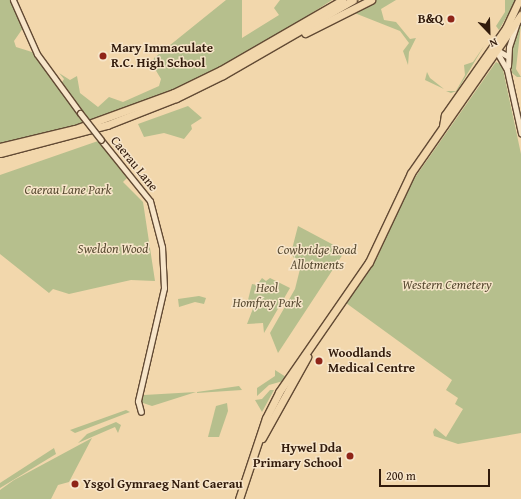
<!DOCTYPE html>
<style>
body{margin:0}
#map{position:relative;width:521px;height:499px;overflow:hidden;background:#f2d7ac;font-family:"Gentium Book Plus",serif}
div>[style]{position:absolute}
.green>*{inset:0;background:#b6bf8d}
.roads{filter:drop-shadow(1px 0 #624a34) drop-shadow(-1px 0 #624a34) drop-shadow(0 1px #624a34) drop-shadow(0 -1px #624a34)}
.tertiary>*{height:5px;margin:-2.5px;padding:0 2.5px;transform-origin:2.5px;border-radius:2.5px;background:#f7e5c9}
.primary>*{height:7px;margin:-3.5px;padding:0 3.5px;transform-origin:3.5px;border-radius:3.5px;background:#f2d7ac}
.trunk>*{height:7px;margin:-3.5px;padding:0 3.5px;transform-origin:3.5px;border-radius:3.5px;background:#f2d7ac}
.bridges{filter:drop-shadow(1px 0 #624a34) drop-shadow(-1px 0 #624a34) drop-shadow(0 1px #624a34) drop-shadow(0 -1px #624a34)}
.tertiary-bridge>*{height:5px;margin:-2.5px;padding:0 2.5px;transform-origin:2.5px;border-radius:2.5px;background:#f7e5c9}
.dots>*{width:11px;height:11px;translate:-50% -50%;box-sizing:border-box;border:2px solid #f7e5c9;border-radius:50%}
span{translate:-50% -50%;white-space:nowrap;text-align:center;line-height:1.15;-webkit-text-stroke:3px #f7e5c9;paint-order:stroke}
.poi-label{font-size:13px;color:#321b0c;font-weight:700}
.right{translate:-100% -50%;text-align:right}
.left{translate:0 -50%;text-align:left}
.street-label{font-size:13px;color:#321b0c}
.park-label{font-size:13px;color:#5a4c33;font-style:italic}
.north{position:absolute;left:469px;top:12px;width:40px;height:40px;-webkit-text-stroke:3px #f7e5c9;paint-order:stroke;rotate:157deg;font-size:11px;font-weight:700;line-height:16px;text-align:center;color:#321b0c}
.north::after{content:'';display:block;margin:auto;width:14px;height:18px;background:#321b0c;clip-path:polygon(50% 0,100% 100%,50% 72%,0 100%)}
.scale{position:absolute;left:379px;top:469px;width:111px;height:18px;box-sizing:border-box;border:2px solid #321b0c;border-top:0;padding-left:5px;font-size:12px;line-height:14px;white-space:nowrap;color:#321b0c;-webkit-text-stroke:3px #f7e5c9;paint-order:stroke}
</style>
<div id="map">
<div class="green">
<div style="clip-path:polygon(0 0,11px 0,23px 28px,14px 41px,16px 47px,32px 52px,84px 123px,0 145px)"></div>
<div style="clip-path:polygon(226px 0,242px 0,242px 38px,279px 15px,274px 8px,280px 0,332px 0,261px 46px,172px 91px,91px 122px,61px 84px,64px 79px,59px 73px,70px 80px,77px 76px,80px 93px,98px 107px,109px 97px,123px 102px,159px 86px,161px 79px,152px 64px,154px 58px)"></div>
<div style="clip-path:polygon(375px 0,396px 0,381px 9px,384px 20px,396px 22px,410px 39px,416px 38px,409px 52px,408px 65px,403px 51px,409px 43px,400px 31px,352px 12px)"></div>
<div style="clip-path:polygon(505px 0,516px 0,499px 30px,496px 26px,505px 12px)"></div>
<div style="clip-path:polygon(521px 24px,516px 69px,521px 77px,517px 77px,512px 73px,510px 51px)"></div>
<div style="clip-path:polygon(484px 46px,457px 91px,451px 93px,446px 91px,456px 91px,465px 75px,464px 65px,473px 62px)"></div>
<div style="clip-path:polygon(496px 62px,502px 65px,521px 154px,521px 433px,458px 444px,434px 436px,433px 432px,435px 428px,446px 437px,463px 409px,455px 404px,458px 398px,446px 390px,452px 380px,346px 303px,377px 258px,409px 186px)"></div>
<div style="clip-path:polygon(427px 72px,430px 78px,444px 89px,425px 80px)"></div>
<div style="clip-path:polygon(188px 106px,202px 118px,191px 125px,192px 129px,184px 139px,164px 133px,144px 137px,138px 124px)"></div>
<div style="clip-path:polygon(98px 141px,127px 178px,123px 182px,143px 202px,155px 281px,131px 280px,69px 294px,53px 289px,49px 293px,0 254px,0 175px)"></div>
<div style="clip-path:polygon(298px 226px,345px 251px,278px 353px,270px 333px,295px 289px,300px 269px,291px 253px)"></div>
<div style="clip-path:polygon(262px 278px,266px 281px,270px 278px,290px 288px,264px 333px,263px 323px,247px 324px,254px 306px,247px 304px,252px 284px,257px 285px)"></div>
<div style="clip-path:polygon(199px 296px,206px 298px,204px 304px,195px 302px,179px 307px,178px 299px)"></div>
<div style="clip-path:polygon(275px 370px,286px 377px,283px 381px,269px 385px,257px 396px,257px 388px,275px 376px)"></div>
<div style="clip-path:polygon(239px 386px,242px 390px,197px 393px,197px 392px)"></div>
<div style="clip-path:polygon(270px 390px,274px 390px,262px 412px,255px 400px,262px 399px)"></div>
<div style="clip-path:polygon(196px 392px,152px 406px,140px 402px,144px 395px)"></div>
<div style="clip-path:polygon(227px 403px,228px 411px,219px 437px,208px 437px,216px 406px)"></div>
<div style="clip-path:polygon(126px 410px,130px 412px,75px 433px,70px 430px)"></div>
<div style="clip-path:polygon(116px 422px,121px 425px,118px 433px,115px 427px,78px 443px,87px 434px)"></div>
<div style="clip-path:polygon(92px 438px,69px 482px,58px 485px,51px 499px,0 499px,0 490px,14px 480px)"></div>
<div style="clip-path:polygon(54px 448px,56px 454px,0 488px,0 483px)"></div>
</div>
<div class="roads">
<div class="tertiary">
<div style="left:13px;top:0;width:59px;rotate:66deg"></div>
<div style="left:37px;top:54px;width:73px;rotate:53.9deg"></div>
<div style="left:495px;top:49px;width:24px;rotate:60deg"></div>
<div style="left:507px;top:70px;width:65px;rotate:77.5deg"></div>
<div style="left:495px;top:49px;width:14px;rotate:30deg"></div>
<div style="left:508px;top:66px;width:19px;rotate:-87deg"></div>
<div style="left:509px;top:47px;width:26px;rotate:-72deg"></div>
<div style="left:101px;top:140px;width:78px;rotate:51.2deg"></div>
<div style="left:150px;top:201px;width:48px;rotate:75.4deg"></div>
<div style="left:162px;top:247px;width:41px;rotate:87.2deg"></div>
<div style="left:164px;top:288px;width:116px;rotate:103deg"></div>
<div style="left:138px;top:401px;width:11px;rotate:75deg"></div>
</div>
<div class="primary">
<div style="left:305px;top:33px;width:74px;rotate:-26.6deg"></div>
<div style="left:0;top:147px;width:77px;rotate:-13.5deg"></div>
<div style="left:75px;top:129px;width:105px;rotate:-20deg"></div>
<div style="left:174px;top:93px;width:52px;rotate:-26.1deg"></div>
<div style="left:221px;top:70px;width:140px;rotate:-30deg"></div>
<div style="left:0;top:153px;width:111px;rotate:-14.7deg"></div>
<div style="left:107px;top:125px;width:74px;rotate:-21.4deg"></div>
<div style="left:176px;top:98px;width:52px;rotate:-26.1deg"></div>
<div style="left:223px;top:75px;width:150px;rotate:-30deg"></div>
</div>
<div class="trunk">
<div style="left:443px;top:126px;width:11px;rotate:-80deg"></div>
<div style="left:445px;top:115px;width:106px;rotate:-55deg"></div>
<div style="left:506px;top:28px;width:31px;rotate:-65deg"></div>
<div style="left:262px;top:438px;width:93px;rotate:-60.9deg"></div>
<div style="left:239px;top:499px;width:85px;rotate:-71.6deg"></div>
<div style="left:266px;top:418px;width:29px;rotate:-63deg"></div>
<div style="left:279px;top:392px;width:158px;rotate:-55.3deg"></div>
<div style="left:369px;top:262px;width:98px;rotate:-64.7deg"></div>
<div style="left:411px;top:173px;width:193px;rotate:-55.2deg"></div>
</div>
</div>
<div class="bridges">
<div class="tertiary-bridge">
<div style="left:80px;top:113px;width:34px;rotate:52deg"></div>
</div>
</div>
<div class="dots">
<div style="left:451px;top:19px;background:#8f2418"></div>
<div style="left:103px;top:56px;background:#8f2418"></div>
<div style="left:319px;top:361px;background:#8f2418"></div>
<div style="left:350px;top:456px;background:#8f2418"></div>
<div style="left:75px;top:484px;background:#8f2418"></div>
</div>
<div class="poi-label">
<span class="right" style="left:443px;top:19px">B&amp;Q</span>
<span class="left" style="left:111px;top:56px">Mary Immaculate<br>R.C. High School</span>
<span class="left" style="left:328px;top:361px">Woodlands<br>Medical Centre</span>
<span class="right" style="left:342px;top:456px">Hywel Dda<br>Primary School</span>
<span class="left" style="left:83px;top:484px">Ysgol Gymraeg Nant Caerau</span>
</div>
<div class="street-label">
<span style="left:134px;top:164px;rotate:51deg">Caerau Lane</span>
</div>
<div class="park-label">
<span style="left:68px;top:190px">Caerau Lane Park</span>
<span style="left:113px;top:249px">Sweldon Wood</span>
<span style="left:317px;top:258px">Cowbridge Road<br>Allotments</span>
<span style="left:447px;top:285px">Western Cemetery</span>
<span style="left:267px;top:296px">Heol<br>Homfray Park</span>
</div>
<div class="north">N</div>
<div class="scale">200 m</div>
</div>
